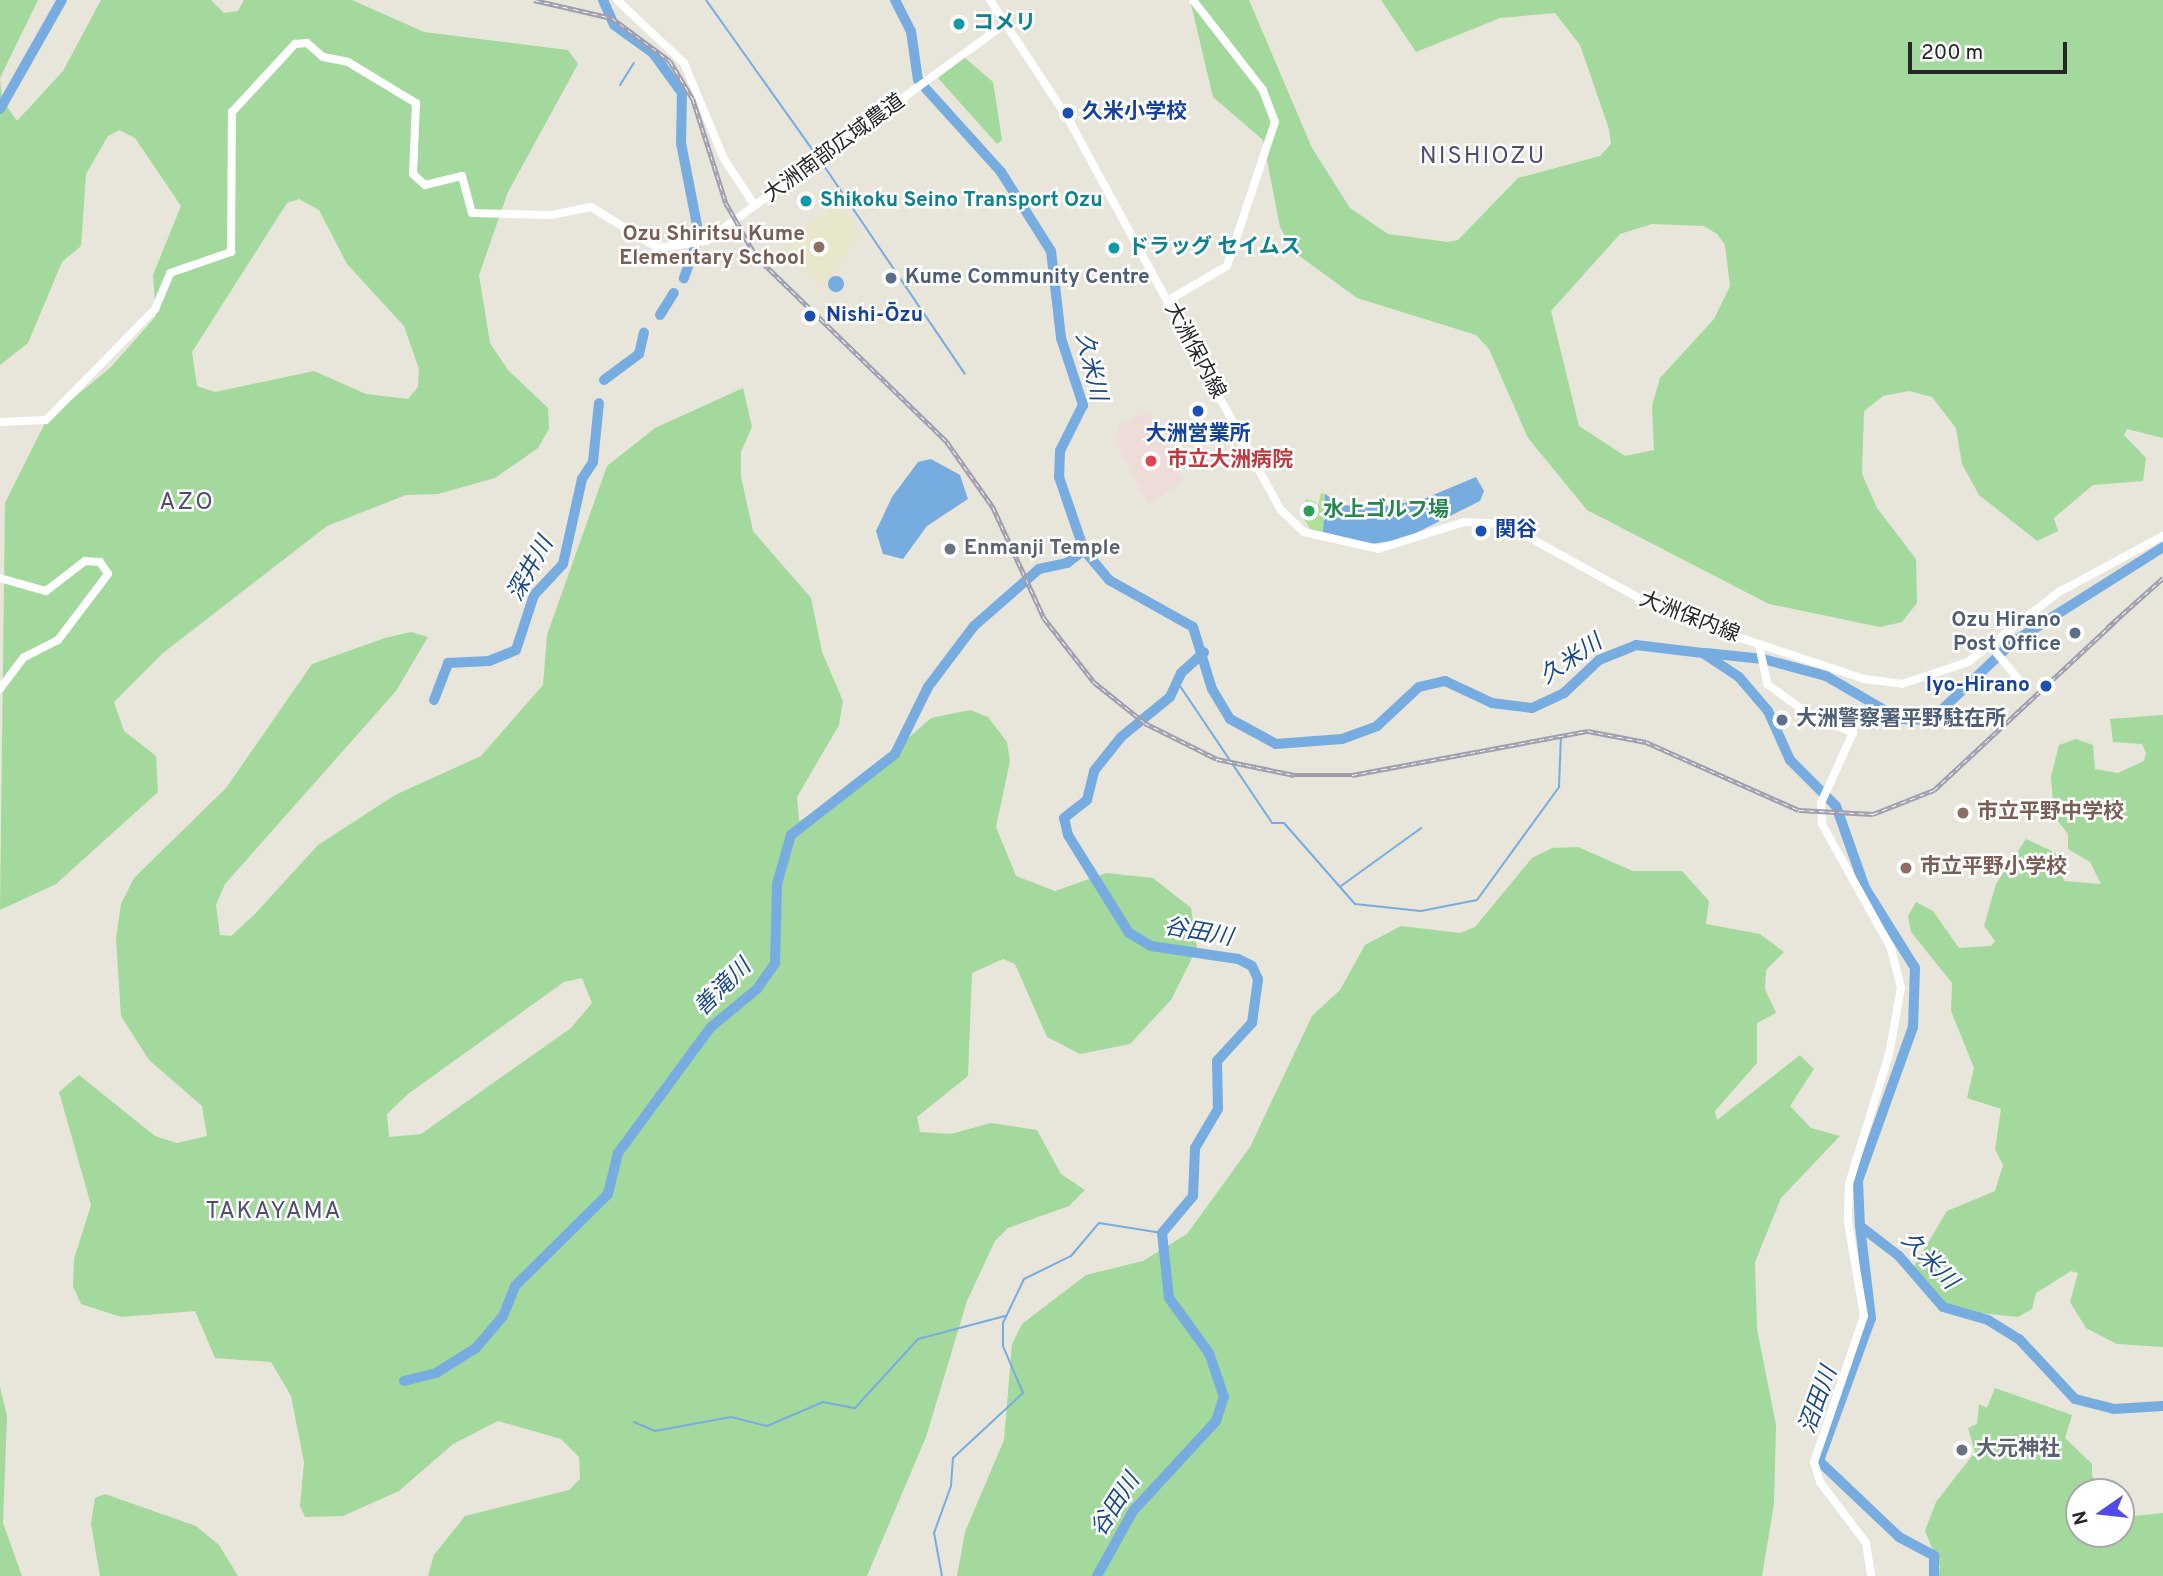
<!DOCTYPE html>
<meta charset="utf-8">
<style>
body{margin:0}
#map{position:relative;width:2163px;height:1576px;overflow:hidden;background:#e8e5da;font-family:Overpass,"Noto Sans JP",sans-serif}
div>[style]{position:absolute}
.education>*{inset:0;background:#e8e6cb}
.medical>*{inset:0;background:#eedcd8}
.green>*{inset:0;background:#a3d99c}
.pitch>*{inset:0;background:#b1e099}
.water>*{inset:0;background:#77ace0}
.round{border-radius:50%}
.stream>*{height:2px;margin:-1px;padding:0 1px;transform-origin:1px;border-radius:1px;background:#77ace0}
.river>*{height:10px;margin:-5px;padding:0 5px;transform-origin:5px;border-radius:5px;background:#77ace0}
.secondary>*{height:8px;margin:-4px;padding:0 4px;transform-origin:4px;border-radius:4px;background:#fff}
.rail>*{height:4.5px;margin-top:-2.25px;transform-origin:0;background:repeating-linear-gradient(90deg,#fff 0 5px,#9f9eaf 0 10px);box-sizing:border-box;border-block:2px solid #9f9eaf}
.dots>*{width:19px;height:19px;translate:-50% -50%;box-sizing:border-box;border:4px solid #fff;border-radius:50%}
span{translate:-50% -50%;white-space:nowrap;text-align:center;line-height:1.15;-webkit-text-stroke:5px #fff;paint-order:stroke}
.culture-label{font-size:21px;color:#0d838f;font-weight:700}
.left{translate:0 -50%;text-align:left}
.transit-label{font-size:21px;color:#164399;font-weight:700}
.right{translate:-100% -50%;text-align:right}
.street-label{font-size:21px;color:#272727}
.education-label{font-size:21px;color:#785e54;font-weight:700}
.service-label{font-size:21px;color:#4e5e75;font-weight:700}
.health-label{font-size:21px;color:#be3a42;font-weight:700}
.leisure-label{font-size:21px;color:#27864d;font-weight:700}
.worship-label{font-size:21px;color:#5b616d;font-weight:700}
.water-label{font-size:23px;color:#1b4987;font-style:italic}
.quarter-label{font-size:24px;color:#4f4d72;letter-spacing:2px}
.north{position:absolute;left:2065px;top:1478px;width:70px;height:70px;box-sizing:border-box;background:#fff;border:2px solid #a9a9a9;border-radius:50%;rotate:256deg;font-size:19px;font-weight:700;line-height:28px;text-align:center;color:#272727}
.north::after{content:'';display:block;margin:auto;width:24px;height:32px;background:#514ae5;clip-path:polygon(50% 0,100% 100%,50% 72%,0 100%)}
.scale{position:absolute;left:1908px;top:42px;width:159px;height:32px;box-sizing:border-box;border:4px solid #272727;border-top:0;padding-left:9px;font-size:21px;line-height:24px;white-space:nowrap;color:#272727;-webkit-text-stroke:5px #fff;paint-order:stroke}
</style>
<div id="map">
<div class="education">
<div style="clip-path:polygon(840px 202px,860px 236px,823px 288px,781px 251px,799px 230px)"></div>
</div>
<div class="medical">
<div style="clip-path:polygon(1148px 412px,1184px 481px,1148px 504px,1116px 442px,1118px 426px)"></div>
</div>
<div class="green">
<div style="clip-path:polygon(evenodd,0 0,38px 0,0 78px,2px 99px,17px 121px,63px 71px,101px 0,211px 0,224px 13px,238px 11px,244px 0,352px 0,424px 32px,568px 50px,578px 64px,508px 192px,479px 275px,490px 343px,508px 370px,548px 408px,549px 429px,538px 448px,495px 478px,438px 494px,406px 495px,327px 526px,163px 653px,114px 702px,124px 731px,156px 756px,158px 792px,56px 884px,0 910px,5px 503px,46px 421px,111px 367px,156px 316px,153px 275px,181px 206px,135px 138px,119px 130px,108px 136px,86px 174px,81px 246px,62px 262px,28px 343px,0 365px,0 0,299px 199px,319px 210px,347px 264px,404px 326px,419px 369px,418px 387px,408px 399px,366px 394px,314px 371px,215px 392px,197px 386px,192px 352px,287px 203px,299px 199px)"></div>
<div style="clip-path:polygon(evenodd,1190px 0,1249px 0,1312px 148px,1350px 208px,1388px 234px,1448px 242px,1458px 240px,1518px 178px,1600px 156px,1611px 144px,1609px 129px,1580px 45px,1555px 13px,1500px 18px,1416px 52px,1381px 0,2163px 0,2163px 438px,2127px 429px,2124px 435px,2146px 458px,2143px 481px,2093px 485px,2054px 518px,2058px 531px,2037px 541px,1979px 495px,1962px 464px,1956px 428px,1932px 397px,1909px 391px,1883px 396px,1864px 411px,1862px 474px,1877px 508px,1916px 559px,1917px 603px,1902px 622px,1880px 627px,1769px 604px,1587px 510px,1528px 438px,1489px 349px,1476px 335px,1357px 298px,1294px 252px,1280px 227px,1263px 140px,1213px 97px,1190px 0,1652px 224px,1704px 226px,1717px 234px,1725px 245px,1730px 286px,1714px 319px,1660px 378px,1652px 406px,1654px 450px,1625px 456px,1579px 426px,1551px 311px,1620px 234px,1652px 224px)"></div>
<div style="clip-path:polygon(964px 57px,993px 82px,1002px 140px,997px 144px,938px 78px)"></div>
<div style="clip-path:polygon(evenodd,743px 388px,752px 427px,741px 452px,741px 477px,753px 531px,811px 598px,822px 652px,843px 701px,839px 725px,797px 797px,799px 821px,838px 800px,931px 718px,970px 710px,988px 717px,1007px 742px,1010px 761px,996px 827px,1016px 876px,1055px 891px,1106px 873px,1153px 878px,1191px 908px,1197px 948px,1171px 1000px,1130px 1044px,1080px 1054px,1047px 1037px,1015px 964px,1003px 959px,972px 973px,968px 1076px,917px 1117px,920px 1132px,951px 1134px,991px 1123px,1037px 1130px,1061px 1174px,1085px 1190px,1069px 1206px,1008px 1228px,995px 1241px,967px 1301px,926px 1437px,867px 1576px,428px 1576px,434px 1555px,465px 1516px,569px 1490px,580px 1479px,579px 1457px,561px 1439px,498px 1421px,453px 1444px,399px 1491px,343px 1516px,305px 1517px,300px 1506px,304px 1462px,291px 1396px,271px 1362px,215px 1358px,195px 1311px,121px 1317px,81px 1304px,73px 1286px,74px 1259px,91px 1205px,59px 1092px,79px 1075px,155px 1136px,177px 1143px,207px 1136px,202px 1106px,149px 1060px,121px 1016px,116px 939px,121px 904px,134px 878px,226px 788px,312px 664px,385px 638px,411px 632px,428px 637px,396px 691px,225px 884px,216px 905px,220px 935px,231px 936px,253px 916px,318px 845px,395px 795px,481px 756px,543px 685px,547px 635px,607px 466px,655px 428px,743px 388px,582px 978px,592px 1003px,571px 1028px,421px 1134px,389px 1137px,387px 1114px,408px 1094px,564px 982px,582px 978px)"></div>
<div style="clip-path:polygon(2163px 715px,2163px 1347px,2117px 1344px,2086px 1328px,2070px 1302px,2078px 1273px,2071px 1271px,2036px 1293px,2032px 1309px,2018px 1317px,1960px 1311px,1935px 1297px,1913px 1268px,1947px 1211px,1995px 1191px,2003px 1165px,1995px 1149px,2001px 1109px,1967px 1098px,1974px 1068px,1951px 1011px,1952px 983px,1911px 932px,1908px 916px,1916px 902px,1933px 911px,1959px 948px,1991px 946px,1995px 941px,1984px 926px,1996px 884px,2026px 839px,2056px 853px,2064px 881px,2101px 884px,2090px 862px,2068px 849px,2068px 834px,2054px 816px,2051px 777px,2059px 745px,2076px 739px,2093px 745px,2095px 769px,2118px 773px,2144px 761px,2146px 753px,2142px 744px,2113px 742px,2110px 719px)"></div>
<div style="clip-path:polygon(1578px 847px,1633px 871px,1682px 871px,1709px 901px,1706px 924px,1760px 934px,1784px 952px,1766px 970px,1765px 989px,1776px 1013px,1757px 1023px,1757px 1063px,1715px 1111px,1717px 1120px,1800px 1055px,1814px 1069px,1790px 1106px,1811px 1128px,1840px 1136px,1781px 1198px,1755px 1262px,1757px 1329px,1776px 1425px,1774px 1504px,1762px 1576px,957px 1576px,965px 1532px,1004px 1440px,1012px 1344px,1022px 1324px,1086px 1275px,1143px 1261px,1187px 1234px,1250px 1147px,1312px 1016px,1340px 990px,1365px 945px,1401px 926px,1460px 933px,1475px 927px,1532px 858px,1552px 848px)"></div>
<div style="clip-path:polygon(0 1387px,7px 1416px,3px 1523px,22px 1576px,0 1576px)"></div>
<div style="clip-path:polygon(1995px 1388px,2072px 1415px,2065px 1438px,2092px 1464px,2092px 1476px,2105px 1492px,2079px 1492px,2079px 1534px,2121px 1534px,2121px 1508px,2134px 1516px,2163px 1513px,2163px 1576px,1938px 1576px,1940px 1567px,1925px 1531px,1936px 1502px,1975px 1452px,1968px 1428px,1977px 1424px,1979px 1404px,1987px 1408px)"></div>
<div style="clip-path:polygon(105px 1494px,196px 1526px,219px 1545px,238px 1576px,100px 1576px,91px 1524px,95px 1498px)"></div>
</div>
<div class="pitch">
<div style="clip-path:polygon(1321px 493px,1325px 494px,1323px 536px,1313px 533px,1302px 516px,1306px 499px,1316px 502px,1315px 519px)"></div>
</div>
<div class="water">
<div class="round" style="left:828px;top:276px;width:16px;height:16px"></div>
<div style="clip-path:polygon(931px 459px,960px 475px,968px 499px,927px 526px,903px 559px,883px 554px,876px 531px,892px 497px,918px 462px)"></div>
<div style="clip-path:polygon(1476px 477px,1484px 491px,1480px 501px,1404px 539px,1371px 544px,1323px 532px,1325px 494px,1343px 505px,1375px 508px,1421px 500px)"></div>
</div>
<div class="stream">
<div style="left:706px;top:0;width:191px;rotate:54.6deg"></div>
<div style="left:620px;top:85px;width:26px;rotate:-58deg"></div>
<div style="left:820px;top:160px;width:258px;rotate:55.9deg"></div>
<div style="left:1178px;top:683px;width:169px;rotate:56.1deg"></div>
<div style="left:1272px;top:823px;width:12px"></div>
<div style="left:1284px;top:823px;width:108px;rotate:48.8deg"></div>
<div style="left:1355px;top:904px;width:66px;rotate:6.1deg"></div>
<div style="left:1421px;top:911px;width:57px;rotate:-11.1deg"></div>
<div style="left:1477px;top:900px;width:140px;rotate:-54deg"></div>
<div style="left:1559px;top:787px;width:52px;rotate:-87.8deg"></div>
<div style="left:1341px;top:886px;width:99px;rotate:-35.9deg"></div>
<div style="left:634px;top:1422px;width:23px;rotate:23deg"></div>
<div style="left:655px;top:1431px;width:77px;rotate:-10.4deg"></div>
<div style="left:731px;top:1417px;width:37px;rotate:14deg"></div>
<div style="left:767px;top:1426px;width:61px;rotate:-23.2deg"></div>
<div style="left:823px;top:1402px;width:33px;rotate:11deg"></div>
<div style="left:855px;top:1408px;width:93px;rotate:-47.6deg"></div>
<div style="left:918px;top:1339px;width:90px;rotate:-14.8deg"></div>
<div style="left:942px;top:1576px;width:44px;rotate:-100.5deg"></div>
<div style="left:934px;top:1533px;width:50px;rotate:-70.1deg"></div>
<div style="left:951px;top:1486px;width:28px;rotate:-86deg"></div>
<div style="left:953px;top:1458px;width:96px;rotate:-42.9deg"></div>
<div style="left:1023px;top:1393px;width:51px;rotate:-113.1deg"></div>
<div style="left:1003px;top:1346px;width:23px;rotate:-90deg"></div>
<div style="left:1003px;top:1323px;width:49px;rotate:-64.5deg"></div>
<div style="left:1024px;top:1279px;width:52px;rotate:-26.1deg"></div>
<div style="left:1071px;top:1256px;width:43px;rotate:-49.7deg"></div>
<div style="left:1099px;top:1223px;width:64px;rotate:9deg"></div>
</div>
<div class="river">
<div style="left:603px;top:0;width:27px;rotate:66deg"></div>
<div style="left:614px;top:25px;width:48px;rotate:35.7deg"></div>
<div style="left:653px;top:53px;width:49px;rotate:54.1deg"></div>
<div style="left:682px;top:93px;width:50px;rotate:91.1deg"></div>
<div style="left:681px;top:143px;width:95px;rotate:79deg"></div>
<div style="left:699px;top:236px;width:45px;rotate:109.7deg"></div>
<div style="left:895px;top:0;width:35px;rotate:63deg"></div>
<div style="left:911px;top:31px;width:49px;rotate:81.9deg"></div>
<div style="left:918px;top:80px;width:124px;rotate:47.9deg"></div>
<div style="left:1001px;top:172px;width:93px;rotate:57.7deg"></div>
<div style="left:1051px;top:251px;width:88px;rotate:83.4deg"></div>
<div style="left:1061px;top:338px;width:71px;rotate:71.8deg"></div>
<div style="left:1083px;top:405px;width:51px;rotate:116.6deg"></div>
<div style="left:1060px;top:451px;width:26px;rotate:92deg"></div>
<div style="left:1059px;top:477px;width:77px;rotate:71.1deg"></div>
<div style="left:1084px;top:550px;width:39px;rotate:50deg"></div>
<div style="left:1109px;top:580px;width:96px;rotate:29.2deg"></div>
<div style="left:1193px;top:627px;width:65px;rotate:73deg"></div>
<div style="left:1212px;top:689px;width:35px;rotate:59deg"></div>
<div style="left:1230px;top:719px;width:52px;rotate:28.5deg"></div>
<div style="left:1276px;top:744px;width:66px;rotate:-4.3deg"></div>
<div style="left:1342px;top:739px;width:37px;rotate:-20deg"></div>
<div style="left:1377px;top:726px;width:57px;rotate:-42.9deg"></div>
<div style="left:1419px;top:687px;width:27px;rotate:-13deg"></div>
<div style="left:1445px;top:681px;width:52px;rotate:25.1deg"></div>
<div style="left:1492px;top:703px;width:40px;rotate:7.1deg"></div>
<div style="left:1532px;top:708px;width:35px;rotate:-25deg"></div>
<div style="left:1564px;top:693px;width:48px;rotate:-43.3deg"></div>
<div style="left:1599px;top:660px;width:40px;rotate:-22deg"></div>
<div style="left:1636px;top:645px;width:67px;rotate:6.8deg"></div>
<div style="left:1703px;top:653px;width:43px;rotate:33.7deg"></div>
<div style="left:1739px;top:677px;width:45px;rotate:49.5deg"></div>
<div style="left:1768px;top:711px;width:54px;rotate:65.8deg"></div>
<div style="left:1790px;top:760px;width:65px;rotate:45deg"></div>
<div style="left:1836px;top:806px;width:87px;rotate:70.5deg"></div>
<div style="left:1865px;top:888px;width:94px;rotate:58deg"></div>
<div style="left:1915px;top:968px;width:59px;rotate:91.9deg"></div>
<div style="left:1913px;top:1027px;width:164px;rotate:109.7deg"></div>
<div style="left:1858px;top:1181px;width:45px;rotate:87.5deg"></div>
<div style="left:1860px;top:1226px;width:49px;rotate:37.6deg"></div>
<div style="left:1899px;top:1256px;width:67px;rotate:49.2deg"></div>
<div style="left:1943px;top:1307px;width:47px;rotate:16.1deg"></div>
<div style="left:1988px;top:1320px;width:36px;rotate:32deg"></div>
<div style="left:2019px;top:1339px;width:82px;rotate:47deg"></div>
<div style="left:2075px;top:1399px;width:40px;rotate:14.4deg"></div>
<div style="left:2114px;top:1409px;width:49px;rotate:-3.5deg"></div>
<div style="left:0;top:109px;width:125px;rotate:-60.4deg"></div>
<div style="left:660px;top:315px;width:26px;rotate:-58deg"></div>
<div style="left:604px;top:380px;width:44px;rotate:-36.6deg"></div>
<div style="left:639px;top:354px;width:22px;rotate:-77deg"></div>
<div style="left:1706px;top:653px;width:57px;rotate:6deg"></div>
<div style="left:1763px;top:659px;width:65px;rotate:15.1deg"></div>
<div style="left:1826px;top:676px;width:86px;rotate:30.2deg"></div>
<div style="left:1900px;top:719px;width:31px;rotate:2deg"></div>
<div style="left:1931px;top:720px;width:113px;rotate:-43.6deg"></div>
<div style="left:2013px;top:642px;width:178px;rotate:-32.3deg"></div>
<div style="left:434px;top:700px;width:40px;rotate:-69deg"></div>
<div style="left:448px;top:663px;width:41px;rotate:-2.8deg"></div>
<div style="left:489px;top:661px;width:29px;rotate:-22deg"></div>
<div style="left:516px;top:650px;width:58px;rotate:-71.9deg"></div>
<div style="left:534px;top:595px;width:42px;rotate:-46.9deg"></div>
<div style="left:563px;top:564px;width:87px;rotate:-77.4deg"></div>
<div style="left:582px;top:479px;width:20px;rotate:-57deg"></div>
<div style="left:593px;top:462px;width:59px;rotate:-84.2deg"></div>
<div style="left:1860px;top:1226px;width:93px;rotate:83.2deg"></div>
<div style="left:1871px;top:1318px;width:152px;rotate:110deg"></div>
<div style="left:1819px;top:1461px;width:110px;rotate:43.5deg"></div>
<div style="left:1899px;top:1537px;width:40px;rotate:28deg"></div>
<div style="left:1934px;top:1556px;width:20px;rotate:90deg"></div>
<div style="left:404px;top:1381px;width:33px;rotate:-14deg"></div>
<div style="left:436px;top:1373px;width:47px;rotate:-32deg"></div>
<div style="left:476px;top:1348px;width:42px;rotate:-49.8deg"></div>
<div style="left:503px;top:1316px;width:32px;rotate:-68deg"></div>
<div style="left:515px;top:1286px;width:131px;rotate:-44.7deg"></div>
<div style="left:608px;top:1194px;width:42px;rotate:-76.3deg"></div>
<div style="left:618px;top:1153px;width:157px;rotate:-53.6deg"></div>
<div style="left:711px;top:1027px;width:60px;rotate:-39.6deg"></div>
<div style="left:757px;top:989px;width:32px;rotate:-55deg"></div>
<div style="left:775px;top:963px;width:79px;rotate:-88.5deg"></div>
<div style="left:777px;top:884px;width:51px;rotate:-74.1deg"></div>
<div style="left:791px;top:835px;width:132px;rotate:-37.9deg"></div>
<div style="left:895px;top:754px;width:75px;rotate:-63.8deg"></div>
<div style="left:928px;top:687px;width:76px;rotate:-53deg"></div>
<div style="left:974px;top:626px;width:86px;rotate:-41.2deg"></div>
<div style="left:1039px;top:569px;width:29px;rotate:-12deg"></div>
<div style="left:1067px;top:563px;width:21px;rotate:-37deg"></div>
<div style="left:1097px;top:1576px;width:74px;rotate:-61deg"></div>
<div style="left:1133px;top:1511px;width:122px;rotate:-47.3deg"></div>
<div style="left:1216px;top:1421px;width:25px;rotate:-72deg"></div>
<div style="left:1224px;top:1397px;width:46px;rotate:-108.8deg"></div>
<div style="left:1209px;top:1353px;width:68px;rotate:-126deg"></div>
<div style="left:1169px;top:1298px;width:65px;rotate:-96.1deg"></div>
<div style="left:1162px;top:1233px;width:48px;rotate:-50deg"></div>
<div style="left:1193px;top:1196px;width:48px;rotate:-87.6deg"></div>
<div style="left:1195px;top:1148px;width:45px;rotate:-59.5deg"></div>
<div style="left:1218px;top:1109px;width:48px;rotate:-91.2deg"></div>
<div style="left:1217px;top:1061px;width:52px;rotate:-47.4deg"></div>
<div style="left:1252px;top:1023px;width:44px;rotate:-82.2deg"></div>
<div style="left:1258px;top:979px;width:14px;rotate:-115deg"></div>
<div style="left:1252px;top:966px;width:16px;rotate:-153deg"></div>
<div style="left:1238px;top:959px;width:88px;rotate:-171.5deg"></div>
<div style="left:1151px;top:946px;width:26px;rotate:-149deg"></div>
<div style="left:1129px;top:933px;width:115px;rotate:-121.9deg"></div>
<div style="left:1068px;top:835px;width:17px;rotate:-103deg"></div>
<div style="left:1064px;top:818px;width:29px;rotate:-38deg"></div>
<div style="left:1087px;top:800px;width:30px;rotate:-76deg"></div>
<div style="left:1094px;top:771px;width:43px;rotate:-51.5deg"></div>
<div style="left:1121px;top:737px;width:63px;rotate:-39.2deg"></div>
<div style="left:1170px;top:697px;width:26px;rotate:-65deg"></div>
<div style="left:1181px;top:673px;width:31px;rotate:-42deg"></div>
</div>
<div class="secondary">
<div style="left:617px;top:0;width:92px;rotate:43.2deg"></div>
<div style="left:684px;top:63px;width:104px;rotate:67.4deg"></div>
<div style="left:724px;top:159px;width:56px;rotate:56.6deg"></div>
<div style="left:990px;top:0;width:146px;rotate:56.7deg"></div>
<div style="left:1070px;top:122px;width:442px;rotate:61.5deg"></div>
<div style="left:1281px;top:510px;width:32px;rotate:44deg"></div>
<div style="left:1304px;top:532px;width:76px;rotate:12.9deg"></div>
<div style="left:1378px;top:549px;width:90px;rotate:-17.4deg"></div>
<div style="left:1464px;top:522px;width:41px;rotate:2.8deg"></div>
<div style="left:1505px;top:524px;width:186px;rotate:28.9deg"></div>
<div style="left:1668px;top:614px;width:206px;rotate:18.3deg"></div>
<div style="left:1864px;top:679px;width:38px;rotate:7deg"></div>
<div style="left:1902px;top:684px;width:70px;rotate:-18.4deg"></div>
<div style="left:1968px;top:662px;width:115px;rotate:-37.6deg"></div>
<div style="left:2059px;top:592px;width:118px;rotate:-28.3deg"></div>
<div style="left:1167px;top:301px;width:69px;rotate:-30.3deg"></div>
<div style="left:1227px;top:266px;width:152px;rotate:-71.6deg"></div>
<div style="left:1275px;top:122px;width:34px;rotate:-111deg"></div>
<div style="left:1263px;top:90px;width:114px;rotate:-127.9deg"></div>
<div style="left:0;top:422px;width:46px;rotate:-2.5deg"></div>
<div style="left:46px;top:420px;width:156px;rotate:-45.5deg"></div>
<div style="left:155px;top:309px;width:39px;rotate:-67deg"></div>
<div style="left:170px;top:273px;width:65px;rotate:-19deg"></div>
<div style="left:231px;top:252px;width:140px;rotate:-89.6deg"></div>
<div style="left:232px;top:112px;width:93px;rotate:-47.2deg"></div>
<div style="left:295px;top:44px;width:12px;rotate:-5deg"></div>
<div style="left:307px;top:43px;width:21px;rotate:41deg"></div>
<div style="left:323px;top:57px;width:25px;rotate:11deg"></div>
<div style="left:348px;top:62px;width:79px;rotate:31.1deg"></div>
<div style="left:416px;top:103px;width:71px;rotate:92.4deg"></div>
<div style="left:413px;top:174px;width:16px;rotate:43deg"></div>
<div style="left:425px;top:185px;width:38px;rotate:-14deg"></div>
<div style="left:462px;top:176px;width:38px;rotate:75deg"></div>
<div style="left:472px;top:213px;width:79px;rotate:1.5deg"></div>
<div style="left:551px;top:215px;width:41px;rotate:-11.3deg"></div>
<div style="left:591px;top:207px;width:79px;rotate:31.5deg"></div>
<div style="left:658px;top:248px;width:49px;rotate:-8.3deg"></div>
<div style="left:706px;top:241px;width:371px;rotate:-36deg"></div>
<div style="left:0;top:578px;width:48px;rotate:15.8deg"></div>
<div style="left:46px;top:591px;width:49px;rotate:-37.6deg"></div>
<div style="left:85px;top:561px;width:15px;rotate:4deg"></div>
<div style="left:100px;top:562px;width:14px;rotate:56deg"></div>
<div style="left:108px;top:574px;width:83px;rotate:127.1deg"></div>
<div style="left:58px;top:640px;width:38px;rotate:153deg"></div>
<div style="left:24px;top:657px;width:40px;rotate:127deg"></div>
<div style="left:1759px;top:645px;width:40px;rotate:78deg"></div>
<div style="left:1767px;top:684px;width:49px;rotate:35.9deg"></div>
<div style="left:1807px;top:713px;width:50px;rotate:23.5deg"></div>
<div style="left:1853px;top:733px;width:77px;rotate:114.6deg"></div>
<div style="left:1821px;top:803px;width:21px;rotate:87deg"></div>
<div style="left:1822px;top:824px;width:142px;rotate:60.9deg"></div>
<div style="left:1891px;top:948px;width:41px;rotate:76deg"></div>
<div style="left:1901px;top:988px;width:67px;rotate:100.3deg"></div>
<div style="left:1889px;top:1054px;width:136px;rotate:107.1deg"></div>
<div style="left:1849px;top:1184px;width:38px;rotate:92deg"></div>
<div style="left:1848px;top:1222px;width:95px;rotate:80.3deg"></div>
<div style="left:1864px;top:1316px;width:154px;rotate:108.9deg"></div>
<div style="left:1814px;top:1462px;width:21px;rotate:73deg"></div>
<div style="left:1820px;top:1482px;width:76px;rotate:53deg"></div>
<div style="left:1866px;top:1543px;width:33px;rotate:81deg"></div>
<div style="left:1990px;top:645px;width:52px;rotate:50.5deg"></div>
</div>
<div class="rail">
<div style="left:534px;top:0;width:80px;rotate:13deg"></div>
<div style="left:612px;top:18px;width:72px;rotate:36.6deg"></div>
<div style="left:670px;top:61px;width:44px;rotate:58.8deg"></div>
<div style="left:693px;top:99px;width:109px;rotate:72.4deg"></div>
<div style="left:726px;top:203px;width:61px;rotate:60.5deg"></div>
<div style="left:756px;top:256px;width:267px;rotate:44.2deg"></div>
<div style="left:947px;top:442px;width:80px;rotate:54.7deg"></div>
<div style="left:993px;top:507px;width:122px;rotate:65.3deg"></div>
<div style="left:1044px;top:618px;width:81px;rotate:52deg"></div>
<div style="left:1094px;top:682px;width:65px;rotate:38.8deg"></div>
<div style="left:1145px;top:723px;width:80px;rotate:26.6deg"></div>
<div style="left:1217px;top:759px;width:79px;rotate:11.7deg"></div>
<div style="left:1294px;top:775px;width:58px"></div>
<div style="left:1352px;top:775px;width:240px;rotate:-10.6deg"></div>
<div style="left:1588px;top:731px;width:59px;rotate:10.7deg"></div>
<div style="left:1646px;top:742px;width:167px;rotate:24deg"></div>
<div style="left:1799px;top:810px;width:74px;rotate:3.1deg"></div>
<div style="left:1873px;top:814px;width:66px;rotate:-21.5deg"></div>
<div style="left:1934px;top:790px;width:248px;rotate:-43deg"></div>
<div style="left:2107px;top:628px;width:75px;rotate:-41.8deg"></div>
</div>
<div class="dots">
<div style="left:959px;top:24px;background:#0f9aa8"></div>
<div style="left:1068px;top:113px;background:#1a4fb4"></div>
<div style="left:806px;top:201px;background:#0f9aa8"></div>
<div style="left:819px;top:247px;background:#8d6e63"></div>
<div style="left:1114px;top:248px;background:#0f9aa8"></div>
<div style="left:891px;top:278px;background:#5c6f8a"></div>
<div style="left:810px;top:316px;background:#1a4fb4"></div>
<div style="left:1198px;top:411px;background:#1a4fb4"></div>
<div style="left:1151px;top:461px;background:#e0444e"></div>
<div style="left:1309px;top:511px;background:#2e9e5b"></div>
<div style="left:1481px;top:531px;background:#1a4fb4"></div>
<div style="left:950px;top:549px;background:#6b7280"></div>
<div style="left:2075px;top:633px;background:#5c6f8a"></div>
<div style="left:2046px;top:686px;background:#1a4fb4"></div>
<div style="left:1782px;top:720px;background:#5c6f8a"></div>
<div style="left:1963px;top:813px;background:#8d6e63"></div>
<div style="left:1906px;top:868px;background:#8d6e63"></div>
<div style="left:1962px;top:1450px;background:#6b7280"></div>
</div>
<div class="culture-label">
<span class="left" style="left:973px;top:24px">コメリ</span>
<span class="left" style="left:820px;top:201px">Shikoku Seino Transport Ozu</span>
<span class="left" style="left:1128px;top:248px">ドラッグ セイムス</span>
</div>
<div class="transit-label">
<span class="left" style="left:1082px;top:113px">久米小学校</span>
<span class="left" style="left:826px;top:316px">Nishi-Ōzu</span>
<span style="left:1198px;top:435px">大洲営業所</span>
<span class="left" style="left:1495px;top:531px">関谷</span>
<span class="right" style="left:2030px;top:686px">Iyo-Hirano</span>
</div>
<div class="street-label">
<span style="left:835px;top:149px;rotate:-36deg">大洲南部広域農道</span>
<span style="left:1194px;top:351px;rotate:62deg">大洲保内線</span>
<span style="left:1689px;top:618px;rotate:21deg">大洲保内線</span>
</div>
<div class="education-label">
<span class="right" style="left:805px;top:247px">Ozu Shiritsu Kume<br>Elementary School</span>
<span class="left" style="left:1977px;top:813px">市立平野中学校</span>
<span class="left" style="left:1920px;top:868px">市立平野小学校</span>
</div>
<div class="service-label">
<span class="left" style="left:905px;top:278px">Kume Community Centre</span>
<span class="right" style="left:2061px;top:633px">Ozu Hirano<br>Post Office</span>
<span class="left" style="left:1796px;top:720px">大洲警察署平野駐在所</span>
</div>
<div class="health-label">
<span class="left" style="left:1167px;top:461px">市立大洲病院</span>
</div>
<div class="leisure-label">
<span class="left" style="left:1323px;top:511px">水上ゴルフ場</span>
</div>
<div class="worship-label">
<span class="left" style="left:964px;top:549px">Enmanji Temple</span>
<span class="left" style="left:1976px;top:1450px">大元神社</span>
</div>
<div class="water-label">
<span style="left:1089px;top:367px;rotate:77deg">久米川</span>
<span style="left:532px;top:570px;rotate:-61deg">深井川</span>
<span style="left:1572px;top:661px;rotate:-34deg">久米川</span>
<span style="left:1198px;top:934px;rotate:10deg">谷田川</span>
<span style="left:724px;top:989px;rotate:-45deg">善滝川</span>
<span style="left:1928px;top:1262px;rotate:46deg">久米川</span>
<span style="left:1820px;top:1401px;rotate:-70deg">沼田川</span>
<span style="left:1117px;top:1506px;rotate:-57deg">谷田川</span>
</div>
<div class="quarter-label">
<span style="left:1483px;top:158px">NISHIOZU</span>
<span style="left:187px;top:504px">AZO</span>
<span style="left:274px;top:1213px">TAKAYAMA</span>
</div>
<div class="north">N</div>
<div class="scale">200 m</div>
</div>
